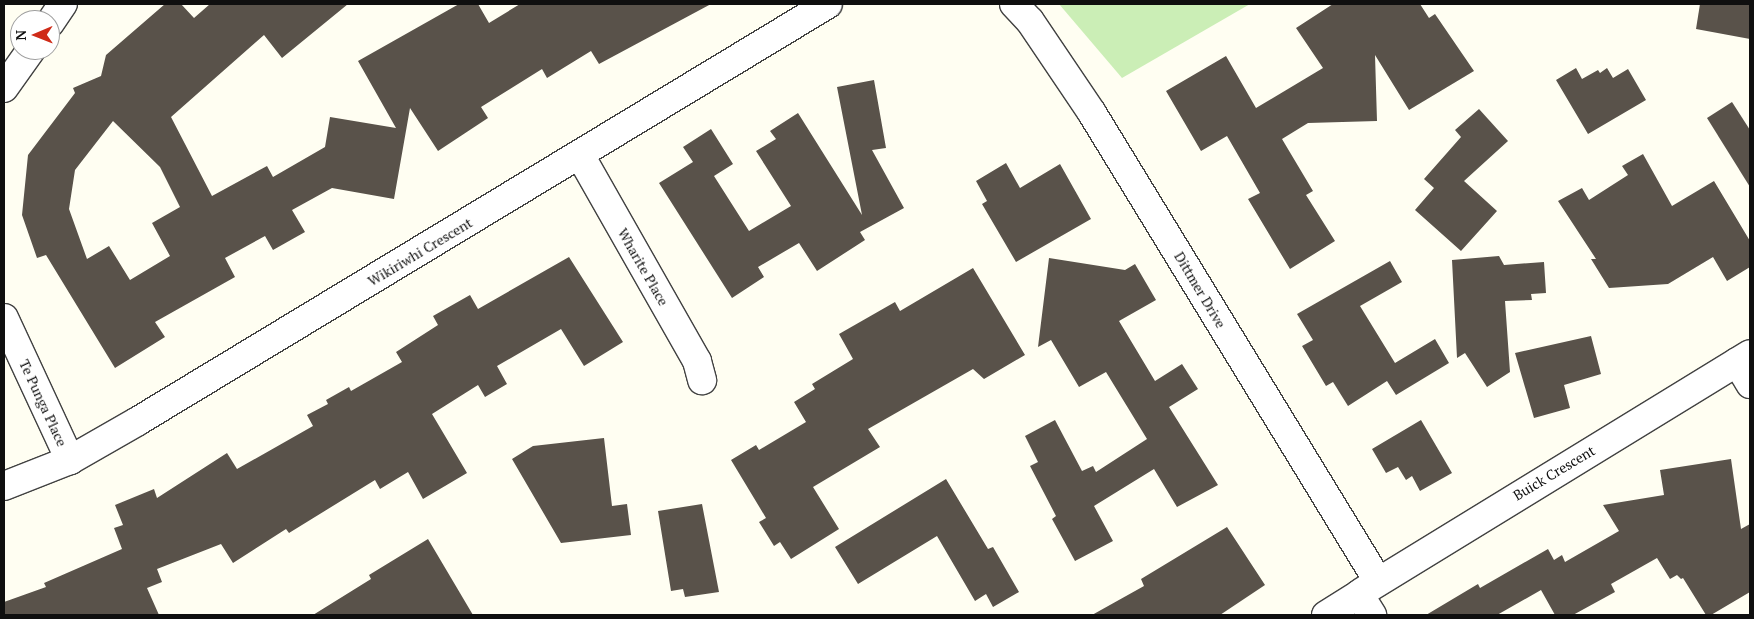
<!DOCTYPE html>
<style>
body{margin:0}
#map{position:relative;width:1754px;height:619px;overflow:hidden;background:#fffef2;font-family:"PT Serif",serif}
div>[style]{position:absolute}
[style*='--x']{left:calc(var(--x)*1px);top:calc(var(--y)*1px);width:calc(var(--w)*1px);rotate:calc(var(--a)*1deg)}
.green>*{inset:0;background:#cbeeb6}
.building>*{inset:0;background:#59524a}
.roads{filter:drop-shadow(1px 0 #424242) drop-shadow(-1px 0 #424242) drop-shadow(0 1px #424242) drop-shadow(0 -1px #424242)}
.minor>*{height:28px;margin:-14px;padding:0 14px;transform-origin:14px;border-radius:14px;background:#fff}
.tertiary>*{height:28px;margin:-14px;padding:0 14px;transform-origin:14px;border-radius:14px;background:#fff}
span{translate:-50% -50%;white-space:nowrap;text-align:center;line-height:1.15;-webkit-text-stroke:5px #fff;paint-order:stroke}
.street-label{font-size:14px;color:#0f0f0f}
.frame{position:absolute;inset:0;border:5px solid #0f0f0f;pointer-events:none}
.north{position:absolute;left:10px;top:10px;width:50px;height:50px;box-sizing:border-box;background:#fff;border:1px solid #9f9f9f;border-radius:50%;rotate:269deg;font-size:14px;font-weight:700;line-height:20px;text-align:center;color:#0f0f0f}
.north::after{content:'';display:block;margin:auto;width:18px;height:22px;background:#cf2b18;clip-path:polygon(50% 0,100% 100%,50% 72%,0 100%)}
</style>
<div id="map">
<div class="green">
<div style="clip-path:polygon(1059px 4px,1250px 4px,1122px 78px)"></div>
</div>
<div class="building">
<div style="clip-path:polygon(evenodd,165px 4px,181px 4px,194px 18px,210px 4px,348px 4px,282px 58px,264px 35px,171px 117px,212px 196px,267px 166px,273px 177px,325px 147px,330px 117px,396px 128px,358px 61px,459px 4px,478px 4px,489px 23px,520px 4px,711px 4px,599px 64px,591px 51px,547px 78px,542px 69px,481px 107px,488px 118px,438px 151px,410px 108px,394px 199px,332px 188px,292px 210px,305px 232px,273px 250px,265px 236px,225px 258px,235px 277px,155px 322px,165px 337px,115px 368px,46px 255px,37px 258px,22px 215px,28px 155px,75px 93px,73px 88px,101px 76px,106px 55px,165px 4px,113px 121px,160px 167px,180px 207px,152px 223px,170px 256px,130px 280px,109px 246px,87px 259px,69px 209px,75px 170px,113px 121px)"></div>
<div style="clip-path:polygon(1333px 4px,1420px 4px,1429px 18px,1435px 14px,1474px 71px,1409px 110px,1375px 55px,1377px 121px,1308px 123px,1282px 139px,1313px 191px,1306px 195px,1335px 241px,1290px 269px,1248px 199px,1260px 193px,1227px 136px,1201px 151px,1166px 91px,1226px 56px,1256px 108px,1323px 68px,1296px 28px)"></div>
<div style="clip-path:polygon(1700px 4px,1750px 4px,1750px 39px,1696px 29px)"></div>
<div style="clip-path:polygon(1576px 68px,1582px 79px,1598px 70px,1600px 73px,1607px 68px,1613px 78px,1628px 69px,1646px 100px,1588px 134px,1556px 80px)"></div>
<div style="clip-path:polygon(874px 80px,886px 148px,872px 150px,904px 208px,860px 232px,865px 240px,817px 271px,799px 243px,758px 267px,764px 277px,732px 298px,659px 183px,693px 162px,683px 147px,711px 129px,733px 164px,714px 176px,749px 231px,791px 206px,756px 151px,776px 139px,770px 131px,798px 113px,862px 215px,837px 87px)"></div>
<div style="clip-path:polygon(1732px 102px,1750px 130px,1750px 187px,1707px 118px)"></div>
<div style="clip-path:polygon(1479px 109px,1508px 141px,1464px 181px,1497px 211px,1461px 251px,1415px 210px,1434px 188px,1424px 179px,1461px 137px,1455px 130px)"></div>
<div style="clip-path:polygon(1643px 154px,1672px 206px,1714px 181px,1750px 241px,1750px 267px,1727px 281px,1713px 257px,1668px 284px,1609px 288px,1591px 259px,1596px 259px,1558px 201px,1582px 188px,1589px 200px,1628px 175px,1622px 166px)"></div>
<div style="clip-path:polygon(1006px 163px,1020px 188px,1060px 164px,1091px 219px,1016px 262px,982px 204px,987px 201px,976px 181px)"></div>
<div style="clip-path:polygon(1499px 256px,1504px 265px,1544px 262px,1546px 293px,1531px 294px,1532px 300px,1505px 301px,1510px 372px,1487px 387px,1465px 353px,1457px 358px,1452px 260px)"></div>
<div style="clip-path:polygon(569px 257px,623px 342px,584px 366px,561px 329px,497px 366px,507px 384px,485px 397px,478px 385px,432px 414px,467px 473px,423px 499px,408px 472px,380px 489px,375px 480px,289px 533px,286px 529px,233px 563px,221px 544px,157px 569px,162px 582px,147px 588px,159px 615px,4px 615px,4px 602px,46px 587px,44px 583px,122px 549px,114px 528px,123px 525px,115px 505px,154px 489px,157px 498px,227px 453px,237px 469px,313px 426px,307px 415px,328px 404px,326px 400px,349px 387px,351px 391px,402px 362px,396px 352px,438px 325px,433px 316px,470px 295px,478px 309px)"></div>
<div style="clip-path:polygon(1049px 258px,1125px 270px,1135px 264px,1156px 300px,1119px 321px,1155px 381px,1182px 364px,1198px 389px,1169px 407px,1218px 485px,1177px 507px,1154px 469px,1094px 506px,1113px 541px,1075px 561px,1052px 519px,1056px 516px,1030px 466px,1038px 462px,1025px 436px,1055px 420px,1082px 471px,1093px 466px,1096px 472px,1147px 439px,1106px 372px,1079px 387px,1051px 340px,1038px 347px)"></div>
<div style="clip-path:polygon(1390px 261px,1402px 282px,1360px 306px,1395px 363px,1435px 339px,1449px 363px,1396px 395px,1387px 381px,1348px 406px,1333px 382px,1326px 386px,1302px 346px,1313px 340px,1297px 314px)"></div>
<div style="clip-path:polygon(973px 268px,1025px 355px,984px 379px,973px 369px,868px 429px,880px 447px,813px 487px,839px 529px,791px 559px,780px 542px,774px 546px,759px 522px,766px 518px,731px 460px,756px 445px,759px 450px,806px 422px,794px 402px,815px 389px,812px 384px,853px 359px,839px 334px,895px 302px,900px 311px)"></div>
<div style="clip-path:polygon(1591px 336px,1601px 374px,1564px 385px,1570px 408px,1534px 418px,1515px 353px)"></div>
<div style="clip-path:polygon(1421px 420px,1452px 473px,1420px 491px,1412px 476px,1406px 480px,1398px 467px,1386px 473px,1372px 449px)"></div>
<div style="clip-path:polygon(604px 438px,612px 506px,627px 504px,631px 535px,561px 543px,512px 459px,533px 446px)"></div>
<div style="clip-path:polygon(1731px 459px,1741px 529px,1750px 524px,1750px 592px,1711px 615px,1706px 615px,1683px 578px,1681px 579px,1677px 575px,1670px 579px,1657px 558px,1611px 584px,1615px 592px,1573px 615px,1555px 615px,1541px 590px,1497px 615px,1426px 615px,1478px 584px,1480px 588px,1548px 549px,1554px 560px,1562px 555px,1565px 562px,1619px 531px,1603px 505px,1664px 495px,1660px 470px)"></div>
<div style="clip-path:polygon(946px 479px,988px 549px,993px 547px,1019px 592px,993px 607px,986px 594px,975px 601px,937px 536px,858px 584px,835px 547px)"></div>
<div style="clip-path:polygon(702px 504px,719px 592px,685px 597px,683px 589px,671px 591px,658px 511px)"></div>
<div style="clip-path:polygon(1227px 527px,1265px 585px,1220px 615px,1092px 615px,1144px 586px,1141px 579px)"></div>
<div style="clip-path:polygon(428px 539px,473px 615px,313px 615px,371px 579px,369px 575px)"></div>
</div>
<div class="roads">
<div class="minor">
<div style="--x:1014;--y:4;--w:23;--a:47"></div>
<div style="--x:1030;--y:21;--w:111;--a:56"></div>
<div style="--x:1092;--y:113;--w:548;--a:58.57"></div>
<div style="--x:50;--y:23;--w:23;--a:-56"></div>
<div style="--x:4;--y:88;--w:47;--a:-54.6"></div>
<div style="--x:580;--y:155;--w:237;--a:60.4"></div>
<div style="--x:697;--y:361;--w:20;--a:75"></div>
<div style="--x:4;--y:318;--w:157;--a:65.1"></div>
<div style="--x:1737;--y:362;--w:26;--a:59"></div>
<div style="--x:4;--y:486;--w:71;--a:-21.5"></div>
<div style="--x:70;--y:460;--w:78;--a:-29.8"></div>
<div style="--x:138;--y:421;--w:806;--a:-31.15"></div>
<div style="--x:1362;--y:592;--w:455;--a:-31.5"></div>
</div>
<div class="tertiary">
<div style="--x:1326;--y:615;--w:39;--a:-32"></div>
<div style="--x:1359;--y:594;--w:25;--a:58"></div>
</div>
</div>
<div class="street-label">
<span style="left:420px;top:252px;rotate:-31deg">Wikiriwhi Crescent</span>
<span style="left:643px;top:267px;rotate:60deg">Wharite Place</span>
<span style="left:1200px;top:290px;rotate:59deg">Dittmer Drive</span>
<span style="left:43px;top:403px;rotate:65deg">Te Punga Place</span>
<span style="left:1554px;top:473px;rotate:-31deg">Buick Crescent</span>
</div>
<div class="frame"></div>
<div class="north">N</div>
</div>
